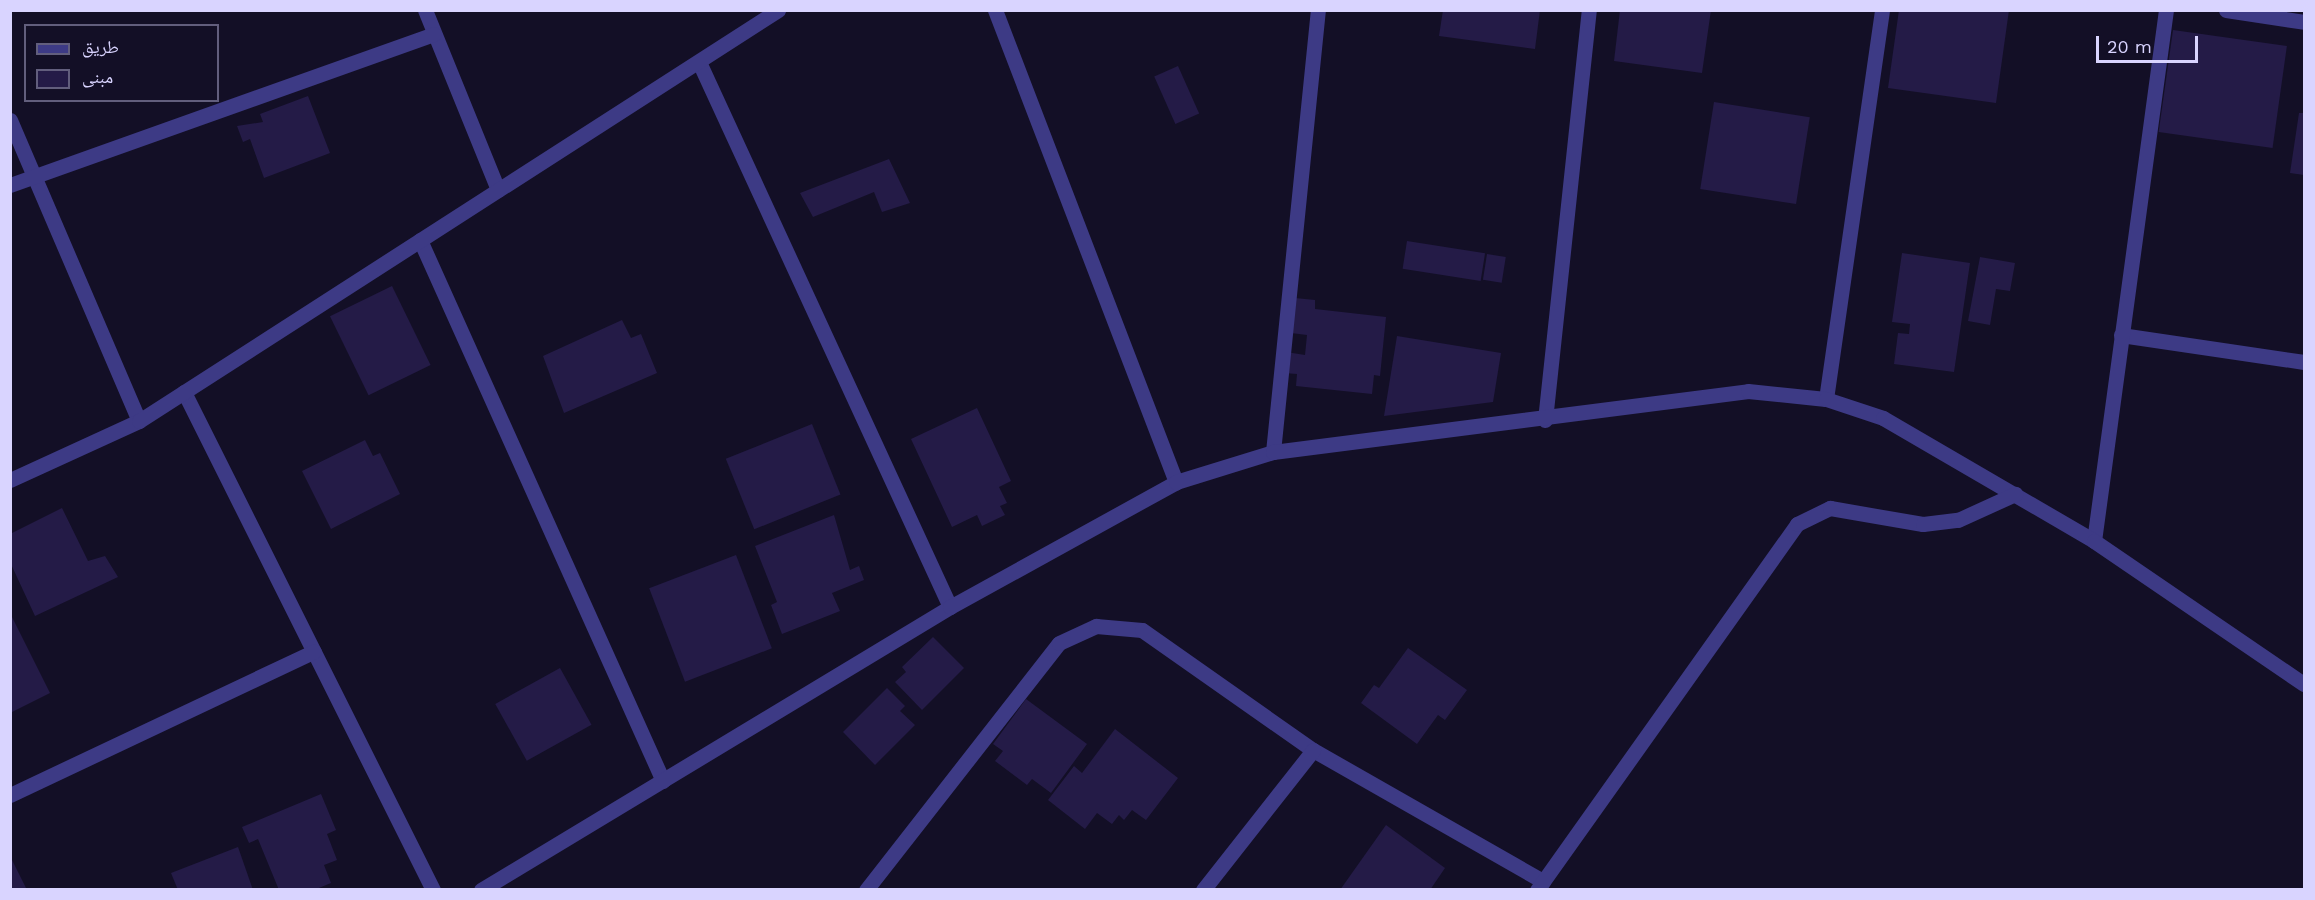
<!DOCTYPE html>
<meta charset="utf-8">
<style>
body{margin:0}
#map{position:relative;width:2315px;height:900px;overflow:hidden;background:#130f26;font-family:"Work Sans","Noto Naskh Arabic",sans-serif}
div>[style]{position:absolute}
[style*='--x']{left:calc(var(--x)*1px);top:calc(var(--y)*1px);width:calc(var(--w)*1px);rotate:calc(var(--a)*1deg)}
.building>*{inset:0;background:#241b47;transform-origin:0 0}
.minor>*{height:15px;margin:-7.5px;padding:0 7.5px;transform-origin:7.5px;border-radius:7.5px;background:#3d3a85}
span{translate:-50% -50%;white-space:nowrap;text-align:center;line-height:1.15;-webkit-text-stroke:4.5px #130f26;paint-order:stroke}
.frame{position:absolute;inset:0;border:12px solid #d9d4ff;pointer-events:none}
.legend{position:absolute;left:24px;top:24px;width:195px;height:78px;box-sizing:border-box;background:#130f26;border:2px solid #625e7d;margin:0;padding:8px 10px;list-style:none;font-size:18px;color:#d9d4ff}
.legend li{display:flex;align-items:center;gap:12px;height:30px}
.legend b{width:30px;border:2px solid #625e7d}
.scale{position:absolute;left:2096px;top:36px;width:102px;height:27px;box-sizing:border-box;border:3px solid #d9d4ff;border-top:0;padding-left:8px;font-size:18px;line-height:21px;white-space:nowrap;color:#d9d4ff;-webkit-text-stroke:4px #130f26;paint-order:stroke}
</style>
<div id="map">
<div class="building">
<div style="clip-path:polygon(1443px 10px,1540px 10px,1535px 49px,1439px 36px)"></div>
<div style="clip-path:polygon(1620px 10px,1711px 10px,1702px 73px,1614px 61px)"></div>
<div style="clip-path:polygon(1899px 10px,2009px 10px,1996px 103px,1888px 88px)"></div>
<div style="left:2173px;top:30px;width:115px;height:103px;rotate:8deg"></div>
<div style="left:1178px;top:66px;width:52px;height:26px;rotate:66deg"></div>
<div style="clip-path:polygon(308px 96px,330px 153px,264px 178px,250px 139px,243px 142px,237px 126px,263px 122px,260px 114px)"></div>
<div style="left:1714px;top:102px;width:97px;height:88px;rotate:9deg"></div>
<div style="clip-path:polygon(2299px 113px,2304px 113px,2304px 175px,2290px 173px)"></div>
<div style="clip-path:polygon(889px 159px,910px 203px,882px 212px,874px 192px,813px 217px,800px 193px)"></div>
<div style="left:1407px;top:241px;width:79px;height:28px;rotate:9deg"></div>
<div style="clip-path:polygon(1902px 253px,1970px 263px,1954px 372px,1894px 364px,1898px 333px,1909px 334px,1910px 324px,1892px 322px)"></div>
<div style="left:1487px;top:254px;width:19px;height:26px;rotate:9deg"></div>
<div style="clip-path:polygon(1980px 257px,2015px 263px,2010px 291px,1996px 289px,1990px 325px,1968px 321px)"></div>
<div style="left:392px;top:286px;width:88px;height:69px;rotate:64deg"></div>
<div style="clip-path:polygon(1295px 298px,1315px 300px,1315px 309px,1386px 317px,1380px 376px,1374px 375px,1372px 394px,1296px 386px,1297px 374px,1284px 373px,1286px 352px,1305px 355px,1307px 335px,1291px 333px)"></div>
<div style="clip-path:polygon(622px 320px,631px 338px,641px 334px,657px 373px,564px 413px,543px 356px)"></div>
<div style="clip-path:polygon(1397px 336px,1501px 353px,1493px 402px,1384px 416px)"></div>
<div style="clip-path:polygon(977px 408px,1011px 481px,999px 487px,1007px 503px,1000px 506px,1005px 515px,982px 526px,977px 515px,952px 527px,911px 439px)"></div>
<div style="left:812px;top:424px;width:76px;height:93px;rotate:68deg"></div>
<div style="clip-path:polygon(365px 440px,373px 456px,380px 453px,400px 494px,331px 529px,302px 471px)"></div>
<div style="clip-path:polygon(62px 508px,88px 561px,105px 556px,118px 577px,35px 616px,10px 562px,10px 534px)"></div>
<div style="clip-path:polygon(834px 515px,850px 570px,859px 566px,864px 580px,832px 593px,840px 611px,782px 634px,771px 605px,777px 602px,755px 546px)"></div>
<div style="left:736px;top:555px;width:100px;height:93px;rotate:69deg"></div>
<div style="clip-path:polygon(10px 613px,50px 693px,10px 713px)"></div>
<div style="clip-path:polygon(933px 637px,964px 668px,922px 710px,895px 682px,906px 672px,902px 667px)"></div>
<div style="clip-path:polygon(1408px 648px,1467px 690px,1445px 720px,1438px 715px,1417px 744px,1361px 703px,1374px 685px,1379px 688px)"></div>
<div style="left:560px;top:668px;width:65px;height:74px;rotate:61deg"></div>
<div style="clip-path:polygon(887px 688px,905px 706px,900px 711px,915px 725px,875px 765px,843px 732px)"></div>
<div style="clip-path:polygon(1026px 699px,1087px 744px,1051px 793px,1032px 779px,1027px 785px,995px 761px,1003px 751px,993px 744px)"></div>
<div style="clip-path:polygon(1115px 729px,1178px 778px,1146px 820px,1132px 810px,1124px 820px,1119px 815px,1112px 824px,1097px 813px,1085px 829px,1048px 800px,1074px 766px,1082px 773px)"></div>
<div style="clip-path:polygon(321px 794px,336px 830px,327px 834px,337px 860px,324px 865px,331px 883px,314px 890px,279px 890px,258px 839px,249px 843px,242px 827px)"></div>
<div style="clip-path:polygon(1386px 825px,1445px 868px,1430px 890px,1340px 890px)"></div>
<div style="clip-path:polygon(238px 847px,253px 890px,178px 890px,171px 873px)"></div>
<div style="clip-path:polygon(10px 856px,27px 890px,10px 890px)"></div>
</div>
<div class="minor">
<div style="--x:425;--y:10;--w:194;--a:67.9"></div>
<div style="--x:995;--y:10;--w:506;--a:69.02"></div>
<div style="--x:2226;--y:10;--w:79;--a:8.7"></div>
<div style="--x:699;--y:62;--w:600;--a:65.27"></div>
<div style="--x:10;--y:120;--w:327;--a:66.8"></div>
<div style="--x:10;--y:185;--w:450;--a:-19.6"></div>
<div style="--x:420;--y:240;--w:593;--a:65.81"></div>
<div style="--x:2121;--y:335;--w:185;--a:8.4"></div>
<div style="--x:184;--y:392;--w:557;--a:63.43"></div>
<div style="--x:1826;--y:399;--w:393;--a:-81.8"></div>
<div style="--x:1545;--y:420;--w:412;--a:-83.9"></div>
<div style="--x:1273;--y:452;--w:444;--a:-84.2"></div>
<div style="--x:10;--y:480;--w:142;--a:-24.6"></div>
<div style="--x:139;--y:421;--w:760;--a:-32.75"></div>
<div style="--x:2094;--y:541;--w:536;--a:-82.28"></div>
<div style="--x:10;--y:795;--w:336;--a:-25.3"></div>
<div style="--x:481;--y:890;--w:548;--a:-31.11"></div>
<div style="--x:950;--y:607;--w:258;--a:-28.9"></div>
<div style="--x:1176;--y:482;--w:102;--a:-17.2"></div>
<div style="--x:1273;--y:452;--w:479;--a:-7.3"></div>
<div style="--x:1748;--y:391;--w:78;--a:5.9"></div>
<div style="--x:1826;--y:399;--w:60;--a:18.4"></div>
<div style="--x:1883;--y:418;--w:244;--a:30.2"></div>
<div style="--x:2094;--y:541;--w:254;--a:34.3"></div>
<div style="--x:866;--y:890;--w:313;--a:-52"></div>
<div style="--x:1059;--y:643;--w:41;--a:-24.7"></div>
<div style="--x:1096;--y:626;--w:46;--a:5"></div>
<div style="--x:1142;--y:630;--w:209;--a:35.1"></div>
<div style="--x:1313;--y:750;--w:265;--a:29.7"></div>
<div style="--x:1203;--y:890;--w:178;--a:-51.8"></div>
<div style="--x:1537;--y:890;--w:449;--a:-54.6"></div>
<div style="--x:1797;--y:524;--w:37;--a:-26"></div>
<div style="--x:1830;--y:508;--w:94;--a:9.8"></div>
<div style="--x:1923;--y:524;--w:35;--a:-7"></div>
<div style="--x:1958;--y:520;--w:63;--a:-24.5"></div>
</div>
<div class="frame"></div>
<ul class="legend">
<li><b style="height:8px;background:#3d3a85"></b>طريق</li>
<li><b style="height:16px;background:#241b47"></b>مبنى</li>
</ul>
<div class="scale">20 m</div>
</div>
